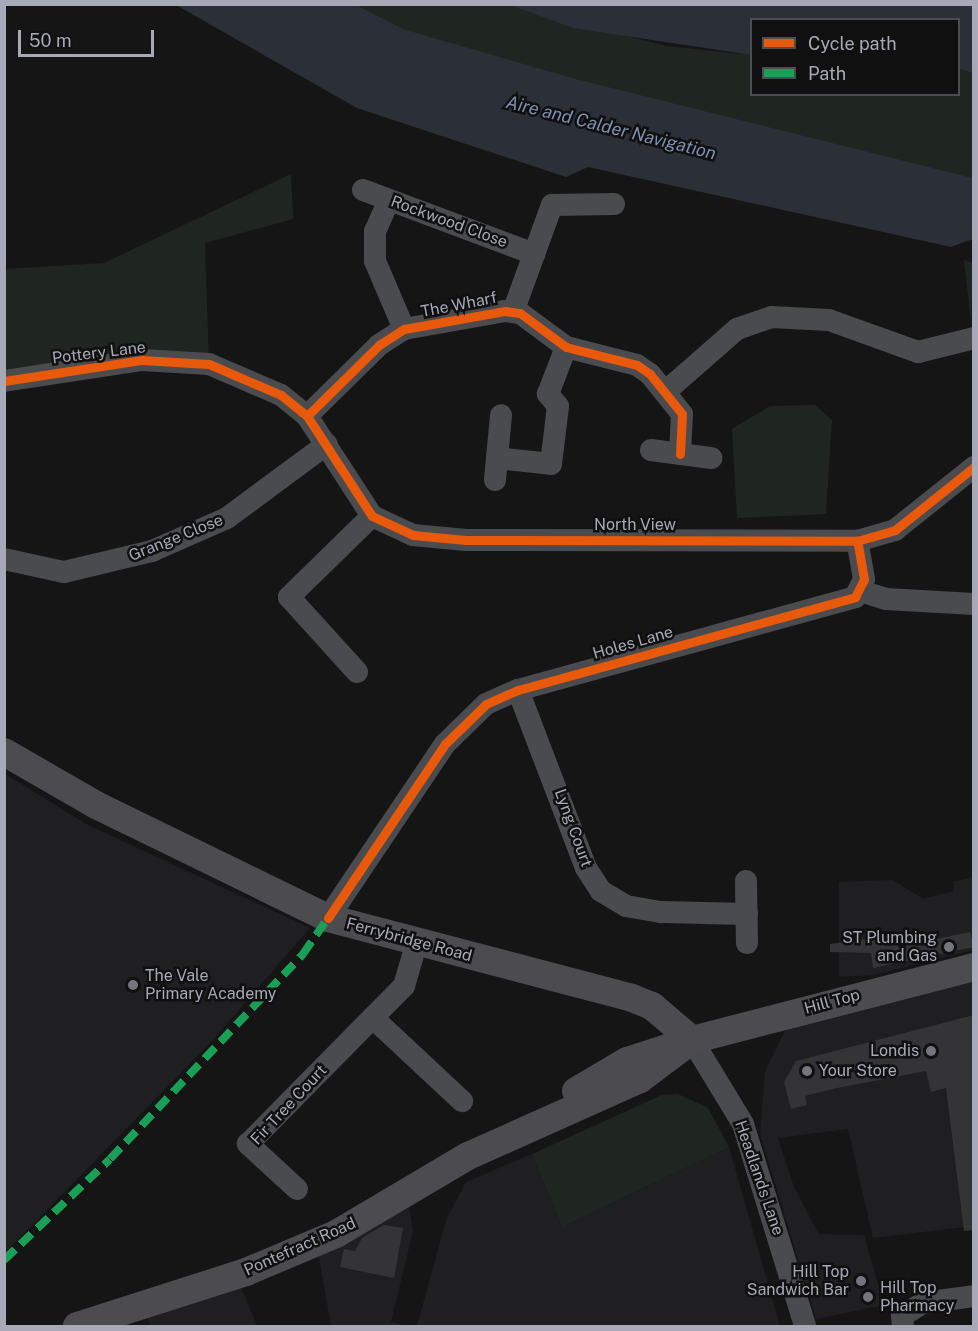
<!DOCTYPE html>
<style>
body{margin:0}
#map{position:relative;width:978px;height:1331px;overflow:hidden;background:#151516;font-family:"Public Sans",sans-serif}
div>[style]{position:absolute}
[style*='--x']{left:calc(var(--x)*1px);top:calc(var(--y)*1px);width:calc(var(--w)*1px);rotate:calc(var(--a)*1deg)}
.built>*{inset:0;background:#1f1f21}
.green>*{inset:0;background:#1f2621}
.water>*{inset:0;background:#2b3038}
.building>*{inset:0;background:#343436}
.minor>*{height:22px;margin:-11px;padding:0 11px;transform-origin:11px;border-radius:11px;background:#4a4b4e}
.major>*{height:28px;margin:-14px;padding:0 14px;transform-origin:14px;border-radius:14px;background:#4c4c50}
.quiet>*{height:8px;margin-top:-4px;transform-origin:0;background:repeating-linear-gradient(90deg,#1a9f57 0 15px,transparent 0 23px)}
.cycleway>*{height:9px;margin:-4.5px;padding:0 4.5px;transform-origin:4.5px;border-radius:4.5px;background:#e8590c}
.dots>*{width:16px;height:16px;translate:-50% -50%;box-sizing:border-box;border:3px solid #101011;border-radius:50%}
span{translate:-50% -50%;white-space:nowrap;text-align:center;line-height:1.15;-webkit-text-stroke:5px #101011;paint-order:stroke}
.street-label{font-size:16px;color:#a7a9b6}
.poi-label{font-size:16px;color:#a7a9b6}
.right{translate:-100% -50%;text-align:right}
.left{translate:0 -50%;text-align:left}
.water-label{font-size:18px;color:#7f90b0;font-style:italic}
.frame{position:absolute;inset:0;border:6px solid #a7a9b6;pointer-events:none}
.legend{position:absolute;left:750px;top:18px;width:210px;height:78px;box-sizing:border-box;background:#101011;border:2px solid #4c4d53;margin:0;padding:8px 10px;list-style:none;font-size:18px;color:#a7a9b6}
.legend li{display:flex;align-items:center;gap:12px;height:30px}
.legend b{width:30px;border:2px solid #4c4d53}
.scale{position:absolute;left:18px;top:30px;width:136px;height:27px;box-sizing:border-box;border:3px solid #a7a9b6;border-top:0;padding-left:8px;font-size:18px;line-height:21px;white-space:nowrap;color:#a7a9b6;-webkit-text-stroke:4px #101011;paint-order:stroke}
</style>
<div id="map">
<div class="built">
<div style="clip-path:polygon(5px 774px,86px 824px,310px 928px,211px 1042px,5px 1253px)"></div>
<div style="clip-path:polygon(973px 877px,973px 950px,874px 975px,839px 977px,839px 882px,893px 880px,923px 899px,954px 891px,953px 882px)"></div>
<div style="clip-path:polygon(973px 982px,973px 1226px,873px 1238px,848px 1129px,778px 1138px,794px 1187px,819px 1234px,864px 1235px,884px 1305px,816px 1319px,760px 1134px,765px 1071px,786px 1029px)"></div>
<div style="clip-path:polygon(729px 1147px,780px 1326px,417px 1326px,446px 1220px,466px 1182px,532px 1154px,562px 1227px)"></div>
<div style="clip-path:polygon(409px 1203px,413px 1231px,391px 1322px,406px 1326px,331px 1326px,318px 1252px)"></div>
<div style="clip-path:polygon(240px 1284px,257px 1326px,151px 1326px,146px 1316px)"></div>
</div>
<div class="green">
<div style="clip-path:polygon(349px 5px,511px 5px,666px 46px,751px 55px,752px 94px,958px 94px,959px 69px,973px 73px,973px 178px,579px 81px,403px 29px)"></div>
<div style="clip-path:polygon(291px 174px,293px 219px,205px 243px,209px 364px,5px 381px,5px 269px,104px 263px)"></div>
<div style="clip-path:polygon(964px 260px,973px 263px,971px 321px)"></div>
<div style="clip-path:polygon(815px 405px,832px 420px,826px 514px,737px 518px,732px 429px,770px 406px)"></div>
<div style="clip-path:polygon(678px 1094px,708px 1108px,729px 1147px,562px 1227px,532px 1154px,662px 1095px)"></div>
</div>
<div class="water">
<div style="clip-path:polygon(176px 5px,356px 5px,403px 29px,579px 80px,973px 178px,973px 239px,951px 247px,588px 167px,566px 177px,357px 108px)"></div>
<div style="clip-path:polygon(511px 5px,973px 5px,973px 73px,959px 69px,958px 20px,752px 20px,751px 55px,573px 28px)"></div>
</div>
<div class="building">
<div style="clip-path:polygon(970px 932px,974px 947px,873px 968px,871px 953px,830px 952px,830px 944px,895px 935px,898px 947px)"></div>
<div style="clip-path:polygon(974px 1015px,974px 1230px,964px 1231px,946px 1088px,931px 1092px,926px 1071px,837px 1088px,805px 1096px,807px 1105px,791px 1109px,784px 1082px,796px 1061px)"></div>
<div style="clip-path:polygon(384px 1225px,403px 1228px,394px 1278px,340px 1267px,344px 1249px,355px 1251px,362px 1238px)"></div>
</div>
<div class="minor">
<div style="--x:363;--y:190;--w:183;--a:20.5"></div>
<div style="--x:389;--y:200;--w:34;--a:114"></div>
<div style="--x:375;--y:231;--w:30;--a:90"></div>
<div style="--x:375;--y:261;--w:74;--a:66.9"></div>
<div style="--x:513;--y:312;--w:114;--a:-70"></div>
<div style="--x:552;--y:205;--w:62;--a:-0.9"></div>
<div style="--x:4;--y:381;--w:140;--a:-8.7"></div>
<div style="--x:142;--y:360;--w:67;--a:3.4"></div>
<div style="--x:209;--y:364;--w:78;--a:23.3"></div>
<div style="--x:281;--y:395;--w:33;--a:39"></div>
<div style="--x:307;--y:416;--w:119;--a:57"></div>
<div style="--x:372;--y:516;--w:45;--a:24.9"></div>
<div style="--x:413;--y:535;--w:53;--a:5.4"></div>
<div style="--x:466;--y:540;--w:391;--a:0.1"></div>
<div style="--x:857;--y:541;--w:40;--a:-16"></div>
<div style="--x:895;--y:530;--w:101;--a:-38.6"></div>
<div style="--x:665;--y:392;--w:96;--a:-41.2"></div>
<div style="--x:737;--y:329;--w:36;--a:-19"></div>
<div style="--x:771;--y:317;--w:58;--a:3"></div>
<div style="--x:829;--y:320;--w:95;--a:19.8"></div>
<div style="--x:918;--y:352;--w:58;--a:-14"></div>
<div style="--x:307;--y:416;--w:101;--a:-44.6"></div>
<div style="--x:379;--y:345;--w:30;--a:-33"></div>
<div style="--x:404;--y:329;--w:103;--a:-10.1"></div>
<div style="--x:505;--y:311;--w:15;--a:8"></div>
<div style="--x:520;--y:313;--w:57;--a:36.5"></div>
<div style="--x:566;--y:347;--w:73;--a:14.2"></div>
<div style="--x:637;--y:365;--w:16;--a:35"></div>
<div style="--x:650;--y:374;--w:51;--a:51.3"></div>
<div style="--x:682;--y:414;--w:40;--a:92.9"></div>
<div style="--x:651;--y:450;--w:61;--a:7.6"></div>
<div style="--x:497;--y:458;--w:54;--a:6.3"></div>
<div style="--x:551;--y:464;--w:58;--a:-83.1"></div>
<div style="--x:558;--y:406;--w:16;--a:-130"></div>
<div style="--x:548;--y:394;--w:50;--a:-69"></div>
<div style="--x:495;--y:480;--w:65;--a:-84.7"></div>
<div style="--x:4;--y:559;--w:61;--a:12.2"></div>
<div style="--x:64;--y:572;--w:90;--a:-13.4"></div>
<div style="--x:152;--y:551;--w:82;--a:-23.7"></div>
<div style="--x:227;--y:518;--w:124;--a:-36.5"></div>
<div style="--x:860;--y:591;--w:27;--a:17"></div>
<div style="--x:886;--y:599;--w:88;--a:3.3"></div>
<div style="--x:357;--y:672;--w:101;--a:-132.2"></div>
<div style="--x:289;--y:597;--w:116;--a:-44.3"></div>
<div style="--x:518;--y:690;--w:191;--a:69.1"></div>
<div style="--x:586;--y:868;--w:27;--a:57"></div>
<div style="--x:601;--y:891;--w:29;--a:31"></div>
<div style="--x:626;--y:906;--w:36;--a:10"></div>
<div style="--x:661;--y:912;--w:86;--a:1.3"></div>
<div style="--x:746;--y:881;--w:62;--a:89.1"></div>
<div style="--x:328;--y:918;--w:210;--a:-56.1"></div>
<div style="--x:445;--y:744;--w:57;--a:-44.3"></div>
<div style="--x:486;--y:704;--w:35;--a:-24"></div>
<div style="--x:518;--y:690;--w:350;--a:-15.4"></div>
<div style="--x:855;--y:597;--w:20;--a:-63"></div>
<div style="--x:864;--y:579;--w:39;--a:-100"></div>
<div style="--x:373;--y:1018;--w:122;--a:43"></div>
<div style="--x:692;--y:1040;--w:98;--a:58.7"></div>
<div style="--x:743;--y:1124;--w:211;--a:72.9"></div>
<div style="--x:297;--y:1189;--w:67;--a:-137.4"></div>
<div style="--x:248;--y:1144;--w:222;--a:-45.4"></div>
<div style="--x:404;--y:986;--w:43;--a:-73.7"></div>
<div style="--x:903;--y:1326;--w:10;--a:-96"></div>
<div style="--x:902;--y:1316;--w:25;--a:-32"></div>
<div style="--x:923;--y:1303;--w:51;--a:-7.8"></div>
</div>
<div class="major">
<div style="--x:4;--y:752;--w:106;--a:29.9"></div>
<div style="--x:96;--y:805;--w:258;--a:26"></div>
<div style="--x:328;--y:918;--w:314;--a:14.7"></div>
<div style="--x:632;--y:998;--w:22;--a:22"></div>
<div style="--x:652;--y:1006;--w:52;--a:40.4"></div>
<div style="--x:576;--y:1091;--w:59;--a:-30.5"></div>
<div style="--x:627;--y:1061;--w:68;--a:-17.9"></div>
<div style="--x:692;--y:1040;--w:291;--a:-14.5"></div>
<div style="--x:77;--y:1326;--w:177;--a:-17.7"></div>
<div style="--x:246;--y:1272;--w:98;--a:-22.9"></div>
<div style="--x:336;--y:1234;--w:153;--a:-30.6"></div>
<div style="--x:468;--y:1156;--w:188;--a:-24.1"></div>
<div style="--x:640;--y:1079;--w:65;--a:-36.9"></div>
</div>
<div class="quiet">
<div style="--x:4;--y:1260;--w:146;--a:-43.6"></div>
<div style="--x:110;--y:1159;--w:282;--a:-46.7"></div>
<div style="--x:303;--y:954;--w:44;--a:-55.2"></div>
</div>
<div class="cycleway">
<div style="--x:4;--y:381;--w:140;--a:-8.7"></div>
<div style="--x:142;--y:360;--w:67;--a:3.4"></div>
<div style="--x:209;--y:364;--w:78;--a:23.3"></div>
<div style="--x:281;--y:395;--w:33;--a:39"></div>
<div style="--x:307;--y:416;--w:119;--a:57"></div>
<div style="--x:372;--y:516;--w:45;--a:24.9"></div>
<div style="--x:413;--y:535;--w:53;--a:5.4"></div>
<div style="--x:466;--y:540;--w:391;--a:0.1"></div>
<div style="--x:857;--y:541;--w:40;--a:-16"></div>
<div style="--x:895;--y:530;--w:101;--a:-38.6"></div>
<div style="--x:307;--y:416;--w:101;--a:-44.6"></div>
<div style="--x:379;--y:345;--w:30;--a:-33"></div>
<div style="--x:404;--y:329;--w:103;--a:-10.1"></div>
<div style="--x:505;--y:311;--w:15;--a:8"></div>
<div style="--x:520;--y:313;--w:57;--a:36.5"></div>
<div style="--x:566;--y:347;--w:73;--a:14.2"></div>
<div style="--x:637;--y:365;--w:16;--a:35"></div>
<div style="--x:650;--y:374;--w:51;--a:51.3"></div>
<div style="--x:682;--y:414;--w:40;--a:92.9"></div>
<div style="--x:328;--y:918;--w:210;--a:-56.1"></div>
<div style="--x:445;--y:744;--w:57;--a:-44.3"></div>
<div style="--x:486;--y:704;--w:35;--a:-24"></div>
<div style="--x:518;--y:690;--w:350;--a:-15.4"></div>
<div style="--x:855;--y:597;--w:20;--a:-63"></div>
<div style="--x:864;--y:579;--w:39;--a:-100"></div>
</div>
<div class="dots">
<div style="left:949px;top:947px;background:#74757e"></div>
<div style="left:133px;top:985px;background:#74757e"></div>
<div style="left:931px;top:1051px;background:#74757e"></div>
<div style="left:807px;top:1071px;background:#74757e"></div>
<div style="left:861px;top:1281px;background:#74757e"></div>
<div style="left:868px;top:1297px;background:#74757e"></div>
</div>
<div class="street-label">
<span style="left:449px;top:222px;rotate:20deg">Rockwood Close</span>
<span style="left:459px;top:305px;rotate:-11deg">The Wharf</span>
<span style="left:99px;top:353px;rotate:-7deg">Pottery Lane</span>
<span style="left:635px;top:525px">North View</span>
<span style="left:176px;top:538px;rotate:-22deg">Grange Close</span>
<span style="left:633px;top:643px;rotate:-16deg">Holes Lane</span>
<span style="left:573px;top:828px;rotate:70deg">Lyng Court</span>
<span style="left:409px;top:940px;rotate:15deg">Ferrybridge Road</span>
<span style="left:832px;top:1002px;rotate:-15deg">Hill Top</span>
<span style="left:289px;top:1105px;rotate:-47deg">Fir Tree Court</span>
<span style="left:759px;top:1178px;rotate:71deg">Headlands Lane</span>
<span style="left:300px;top:1247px;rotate:-24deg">Pontefract Road</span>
</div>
<div class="poi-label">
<span class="right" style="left:937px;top:947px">ST Plumbing<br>and Gas</span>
<span class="left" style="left:145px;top:985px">The Vale<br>Primary Academy</span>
<span class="right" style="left:919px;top:1051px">Londis</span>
<span class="left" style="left:819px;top:1071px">Your Store</span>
<span class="right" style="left:849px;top:1281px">Hill Top<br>Sandwich Bar</span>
<span class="left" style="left:880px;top:1297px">Hill Top<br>Pharmacy</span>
</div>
<div class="water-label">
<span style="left:611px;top:128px;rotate:14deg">Aire and Calder Navigation</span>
</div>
<div class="frame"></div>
<ul class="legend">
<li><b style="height:8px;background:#e8590c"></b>Cycle path</li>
<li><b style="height:8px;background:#1a9f57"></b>Path</li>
</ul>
<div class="scale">50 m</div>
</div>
